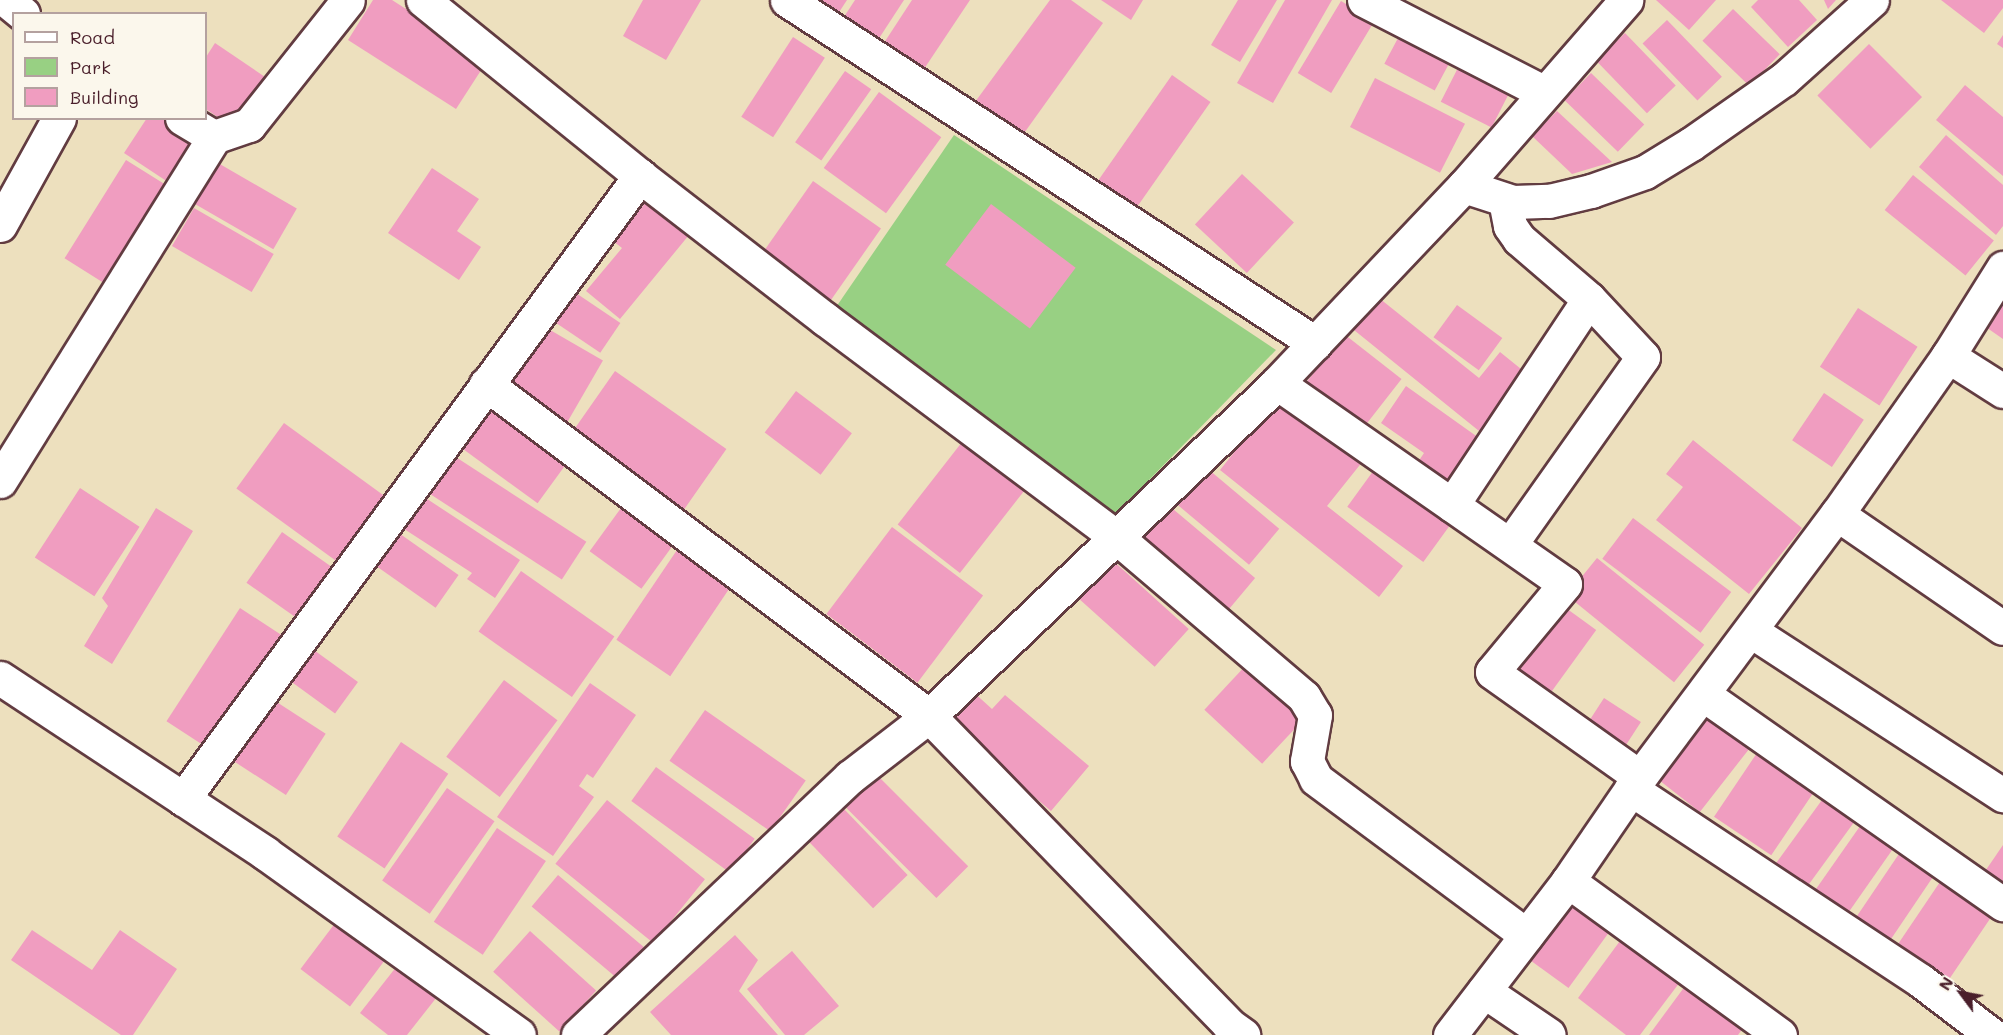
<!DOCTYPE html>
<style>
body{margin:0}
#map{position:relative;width:2003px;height:1035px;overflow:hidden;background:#ede0be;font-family:Mali,sans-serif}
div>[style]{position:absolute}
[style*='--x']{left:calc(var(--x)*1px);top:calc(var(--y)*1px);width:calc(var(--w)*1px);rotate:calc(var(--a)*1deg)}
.green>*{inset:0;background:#98d083}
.building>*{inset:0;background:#f09dc0;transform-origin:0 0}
.roads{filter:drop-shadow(2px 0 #623c41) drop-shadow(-2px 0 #623c41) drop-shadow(0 2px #623c41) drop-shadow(0 -2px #623c41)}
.minor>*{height:33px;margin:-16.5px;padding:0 16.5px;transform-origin:16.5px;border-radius:16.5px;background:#fff}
span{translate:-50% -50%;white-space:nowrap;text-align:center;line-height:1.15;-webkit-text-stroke:4.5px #fbf7ec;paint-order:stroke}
.legend{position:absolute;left:12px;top:12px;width:195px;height:108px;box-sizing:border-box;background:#fbf7ec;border:2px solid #b4a19f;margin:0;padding:8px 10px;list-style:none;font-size:18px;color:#4a1f2b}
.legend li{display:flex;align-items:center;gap:12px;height:30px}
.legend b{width:30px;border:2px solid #b4a19f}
.north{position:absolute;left:1931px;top:963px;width:60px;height:60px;-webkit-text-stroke:4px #fbf7ec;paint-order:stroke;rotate:302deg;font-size:16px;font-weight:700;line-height:24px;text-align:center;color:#4a1f2b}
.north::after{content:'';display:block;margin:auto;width:21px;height:27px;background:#4a1f2b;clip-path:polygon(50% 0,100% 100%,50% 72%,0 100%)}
</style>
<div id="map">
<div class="green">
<div style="clip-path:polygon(954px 135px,1276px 350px,1114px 516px,832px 313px)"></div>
</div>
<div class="building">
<div style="clip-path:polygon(373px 0,392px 0,487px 61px,456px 109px,348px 40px)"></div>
<div style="clip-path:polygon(643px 0,701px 0,666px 60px,623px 36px)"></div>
<div style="clip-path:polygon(797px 0,847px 0,832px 23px)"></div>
<div style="clip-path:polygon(855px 0,904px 0,874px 46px,840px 23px)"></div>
<div style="clip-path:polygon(912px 0,970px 0,920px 75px,880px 49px)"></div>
<div style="clip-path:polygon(1050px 0,1071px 0,1103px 23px,1022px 136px,975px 102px)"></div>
<div style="clip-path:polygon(1101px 0,1143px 0,1131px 20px)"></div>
<div style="clip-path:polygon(1238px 0,1277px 0,1240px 62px,1211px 45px)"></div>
<div style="clip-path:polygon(1285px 0,1332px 0,1273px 103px,1237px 83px)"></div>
<div style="clip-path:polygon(1656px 0,1716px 0,1689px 30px)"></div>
<div style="clip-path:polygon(1758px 0,1799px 0,1817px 20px,1788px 47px,1751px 7px)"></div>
<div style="clip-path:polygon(1824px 0,1836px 0,1828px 9px)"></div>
<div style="clip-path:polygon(1941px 0,2003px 0,2003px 8px,1984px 33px)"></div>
<div style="left:1341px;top:1px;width:39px;height:84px;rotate:31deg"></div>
<div style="left:1733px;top:9px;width:65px;height:44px;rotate:44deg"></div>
<div style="left:1667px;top:20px;width:79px;height:34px;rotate:46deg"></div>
<div style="left:1405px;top:25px;width:57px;height:44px;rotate:28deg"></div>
<div style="left:1625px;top:33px;width:73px;height:40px;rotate:46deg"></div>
<div style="clip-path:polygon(2003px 35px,2003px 48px,1997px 44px)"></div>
<div style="left:793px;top:37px;width:38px;height:95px;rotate:33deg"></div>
<div style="clip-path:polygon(215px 43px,268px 79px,229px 125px,206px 109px,206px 57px)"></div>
<div style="left:1869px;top:44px;width:75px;height:73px;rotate:45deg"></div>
<div style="left:1463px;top:58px;width:57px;height:49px;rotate:27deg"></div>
<div style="left:845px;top:71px;width:32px;height:87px;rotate:35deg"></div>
<div style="left:1591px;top:73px;width:74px;height:38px;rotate:44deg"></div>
<div style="left:1172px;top:75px;width:47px;height:133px;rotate:35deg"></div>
<div style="left:1375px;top:78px;width:101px;height:55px;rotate:27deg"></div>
<div style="clip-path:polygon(1965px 85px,2003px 117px,2003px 176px,1936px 120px)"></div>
<div style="left:879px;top:92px;width:77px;height:94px;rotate:36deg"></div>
<div style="clip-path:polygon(1557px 111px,1612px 162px,1572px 174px,1532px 136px)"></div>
<div style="clip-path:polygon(147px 118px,169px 118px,207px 143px,177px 188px,124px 153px)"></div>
<div style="clip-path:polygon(1946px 135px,2003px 185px,2003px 226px,1996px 235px,1919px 167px)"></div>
<div style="left:126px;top:160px;width:59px;height:116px;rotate:32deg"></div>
<div style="left:218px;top:163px;width:91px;height:47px;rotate:30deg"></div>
<div style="clip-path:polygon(432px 168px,479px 199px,457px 231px,481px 247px,459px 280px,388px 233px)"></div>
<div style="left:1242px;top:174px;width:71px;height:69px;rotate:43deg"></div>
<div style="left:1913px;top:175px;width:104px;height:45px;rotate:39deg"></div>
<div style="left:813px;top:181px;width:83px;height:97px;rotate:35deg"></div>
<div style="clip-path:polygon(647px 201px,689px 235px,620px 319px,586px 291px,622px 248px,613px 241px)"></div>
<div style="left:991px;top:204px;width:106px;height:76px;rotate:37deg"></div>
<div style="left:194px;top:208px;width:92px;height:44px;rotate:30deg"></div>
<div style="clip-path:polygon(2003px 284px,2003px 339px,1980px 323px)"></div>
<div style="left:564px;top:285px;width:68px;height:36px;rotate:34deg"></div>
<div style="clip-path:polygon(1379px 298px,1479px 378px,1500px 352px,1531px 377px,1484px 435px,1354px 330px)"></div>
<div style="left:1457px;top:305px;width:56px;height:40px;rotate:36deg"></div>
<div style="left:1858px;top:308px;width:71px;height:70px;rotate:33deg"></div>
<div style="left:538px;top:323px;width:75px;height:72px;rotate:30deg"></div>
<div style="left:1344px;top:334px;width:73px;height:65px;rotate:38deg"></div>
<div style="left:615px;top:371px;width:136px;height:75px;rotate:35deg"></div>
<div style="clip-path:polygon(1406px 386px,1486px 443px,1448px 497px,1412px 471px,1424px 453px,1381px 423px)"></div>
<div style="left:796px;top:391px;width:70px;height:52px;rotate:37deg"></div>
<div style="left:1824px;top:393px;width:48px;height:57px;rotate:34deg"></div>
<div style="clip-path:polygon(1280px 395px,1363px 461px,1327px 506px,1403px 566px,1379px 597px,1220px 470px)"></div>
<div style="left:491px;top:399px;width:99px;height:57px;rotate:36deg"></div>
<div style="left:284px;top:423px;width:123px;height:81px;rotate:36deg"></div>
<div style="left:966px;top:437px;width:79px;height:111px;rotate:38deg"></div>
<div style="clip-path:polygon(1693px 440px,1802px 528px,1749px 594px,1656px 520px,1683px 487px,1666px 474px)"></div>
<div style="left:448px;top:452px;width:165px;height:45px;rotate:33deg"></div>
<div style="left:1379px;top:463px;width:94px;height:54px;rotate:36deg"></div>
<div style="left:1208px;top:469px;width:93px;height:47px;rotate:40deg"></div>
<div style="left:80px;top:488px;width:71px;height:83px;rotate:33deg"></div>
<div style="clip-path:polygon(418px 493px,520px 560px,495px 598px,467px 579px,472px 573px,398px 525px)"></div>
<div style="left:629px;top:497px;width:64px;height:67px;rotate:36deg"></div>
<div style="left:1167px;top:504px;width:115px;height:47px;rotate:40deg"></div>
<div style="clip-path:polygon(156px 508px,193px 531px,112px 664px,84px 646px,108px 606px,102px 598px)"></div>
<div style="left:1633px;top:518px;width:123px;height:51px;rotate:37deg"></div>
<div style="left:892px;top:527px;width:114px;height:109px;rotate:37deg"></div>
<div style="left:393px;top:529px;width:80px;height:40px;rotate:35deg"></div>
<div style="left:282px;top:532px;width:60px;height:62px;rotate:35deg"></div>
<div style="left:679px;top:547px;width:65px;height:112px;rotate:34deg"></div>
<div style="left:1110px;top:558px;width:106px;height:51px;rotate:42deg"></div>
<div style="left:1597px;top:558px;width:138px;height:48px;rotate:39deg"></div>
<div style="left:521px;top:571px;width:114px;height:74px;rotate:35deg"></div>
<div style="left:1559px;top:603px;width:46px;height:87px;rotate:36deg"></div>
<div style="left:240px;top:608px;width:49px;height:135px;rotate:33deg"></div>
<div style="left:307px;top:645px;width:63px;height:39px;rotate:36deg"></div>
<div style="left:1248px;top:663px;width:79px;height:64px;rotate:43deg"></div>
<div style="left:504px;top:680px;width:67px;height:96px;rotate:37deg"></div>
<div style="clip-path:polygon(590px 683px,636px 715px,593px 778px,587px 774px,579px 786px,594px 797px,553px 856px,497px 817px)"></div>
<div style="clip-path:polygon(970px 689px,992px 709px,1005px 695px,1089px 766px,1051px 811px,944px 720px)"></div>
<div style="left:1604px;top:698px;width:44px;height:36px;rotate:33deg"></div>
<div style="left:272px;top:699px;width:64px;height:73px;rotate:33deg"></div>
<div style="left:1702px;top:702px;width:66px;height:88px;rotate:38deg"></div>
<div style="left:705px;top:710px;width:123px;height:62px;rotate:35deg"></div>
<div style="left:401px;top:742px;width:57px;height:114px;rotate:34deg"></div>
<div style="left:1761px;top:747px;width:69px;height:84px;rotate:34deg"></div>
<div style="left:656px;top:767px;width:122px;height:42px;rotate:36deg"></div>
<div style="left:877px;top:775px;width:129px;height:45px;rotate:45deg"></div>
<div style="left:447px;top:788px;width:58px;height:113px;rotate:35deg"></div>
<div style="left:1827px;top:793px;width:39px;height:90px;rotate:36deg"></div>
<div style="left:607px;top:800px;width:126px;height:82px;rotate:39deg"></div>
<div style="left:843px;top:808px;width:93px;height:48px;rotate:46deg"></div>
<div style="left:1865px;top:819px;width:40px;height:90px;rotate:35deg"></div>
<div style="left:497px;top:828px;width:59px;height:113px;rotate:34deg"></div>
<div style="left:1907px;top:842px;width:41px;height:99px;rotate:34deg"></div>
<div style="clip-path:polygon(2003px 845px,2003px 900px,1977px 883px)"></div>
<div style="left:558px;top:875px;width:112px;height:41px;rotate:40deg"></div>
<div style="left:1944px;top:876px;width:62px;height:90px;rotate:34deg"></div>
<div style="left:1570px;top:889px;width:57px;height:81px;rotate:36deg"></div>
<div style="left:342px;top:914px;width:62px;height:69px;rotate:37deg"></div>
<div style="clip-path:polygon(32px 930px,92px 970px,120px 930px,177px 969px,133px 1035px,121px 1035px,11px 960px)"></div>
<div style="clip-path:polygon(1628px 930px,1686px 974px,1640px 1035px,1626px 1035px,1578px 998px)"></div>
<div style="left:530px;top:931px;width:89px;height:55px;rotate:42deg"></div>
<div style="clip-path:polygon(735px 935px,758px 960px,739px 991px,778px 1035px,671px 1035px,650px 1012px)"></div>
<div style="clip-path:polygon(792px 951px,839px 1006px,804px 1035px,785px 1035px,747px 989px)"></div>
<div style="clip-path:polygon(404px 957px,444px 988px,407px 1035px,388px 1035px,360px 1013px)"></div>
<div style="clip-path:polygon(1691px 978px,1748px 1021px,1738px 1035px,1649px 1035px)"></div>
</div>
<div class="roads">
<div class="minor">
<div style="--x:6;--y:0;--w:22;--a:39"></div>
<div style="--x:423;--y:0;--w:279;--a:39"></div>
<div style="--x:640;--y:176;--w:234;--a:37.7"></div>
<div style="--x:825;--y:319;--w:362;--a:36.8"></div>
<div style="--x:1115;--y:536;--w:248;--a:40.4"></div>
<div style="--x:1304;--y:697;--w:21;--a:59"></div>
<div style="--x:1315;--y:715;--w:47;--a:99.9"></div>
<div style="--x:1307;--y:761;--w:20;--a:63"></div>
<div style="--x:1316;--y:779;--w:262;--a:36.6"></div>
<div style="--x:787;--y:0;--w:630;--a:33.01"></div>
<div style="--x:1364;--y:0;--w:203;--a:27.2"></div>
<div style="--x:182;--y:118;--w:37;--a:31"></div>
<div style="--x:214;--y:137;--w:37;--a:-19"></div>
<div style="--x:249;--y:125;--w:159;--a:-51.6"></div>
<div style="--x:1464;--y:186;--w:247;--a:-48.9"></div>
<div style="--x:1505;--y:200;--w:26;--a:79"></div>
<div style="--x:1510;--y:226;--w:16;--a:55"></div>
<div style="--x:1519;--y:239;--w:92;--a:40.6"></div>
<div style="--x:1589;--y:299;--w:79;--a:47"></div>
<div style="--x:1643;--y:357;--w:230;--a:125.3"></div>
<div style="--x:0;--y:225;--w:122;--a:-61.1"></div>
<div style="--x:1948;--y:356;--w:65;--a:32.5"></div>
<div style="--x:1277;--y:383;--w:351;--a:34.9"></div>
<div style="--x:1565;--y:584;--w:114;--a:129.7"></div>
<div style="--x:1492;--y:672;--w:181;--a:35.4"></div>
<div style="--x:486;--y:384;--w:554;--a:36.85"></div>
<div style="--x:929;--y:716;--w:429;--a:45.8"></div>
<div style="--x:1228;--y:1024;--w:19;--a:36"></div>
<div style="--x:0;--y:481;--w:405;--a:-58.1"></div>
<div style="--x:1452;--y:505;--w:247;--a:-56.4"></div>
<div style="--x:1837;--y:514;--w:201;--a:34.5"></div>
<div style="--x:1751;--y:631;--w:301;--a:33.1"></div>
<div style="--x:0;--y:678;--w:318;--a:33.4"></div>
<div style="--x:265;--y:853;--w:312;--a:35.6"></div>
<div style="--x:1704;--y:695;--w:365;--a:35"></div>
<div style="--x:1631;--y:789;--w:348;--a:33.5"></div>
<div style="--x:1921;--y:981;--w:89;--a:37.3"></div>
<div style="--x:183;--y:799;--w:773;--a:-53.74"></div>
<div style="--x:1568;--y:881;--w:262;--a:36"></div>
<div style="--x:1484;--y:991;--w:78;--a:34.1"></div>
<div style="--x:578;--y:1035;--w:375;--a:-43.5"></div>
<div style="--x:850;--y:777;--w:100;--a:-37.7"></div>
<div style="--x:929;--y:716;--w:482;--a:-43.7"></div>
<div style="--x:1277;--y:383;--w:272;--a:-46.5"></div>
<div style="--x:1464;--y:186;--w:52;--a:18.1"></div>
<div style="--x:1513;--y:202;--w:36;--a:-2"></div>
<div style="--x:1549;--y:201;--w:43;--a:-13.4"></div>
<div style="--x:1591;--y:191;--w:57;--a:-19.4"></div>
<div style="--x:1645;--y:172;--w:54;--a:-31.3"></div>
<div style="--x:1691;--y:144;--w:113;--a:-35"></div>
<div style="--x:1784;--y:79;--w:118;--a:-41.9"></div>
<div style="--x:1450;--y:1035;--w:194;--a:-52.5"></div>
<div style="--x:1568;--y:881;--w:112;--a:-55.6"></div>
<div style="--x:1631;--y:789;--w:344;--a:-53.2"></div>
<div style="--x:1837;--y:514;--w:193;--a:-54.9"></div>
<div style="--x:1948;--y:356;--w:104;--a:-58"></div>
</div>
</div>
<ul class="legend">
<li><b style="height:8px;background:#fff"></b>Road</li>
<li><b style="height:16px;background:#98d083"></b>Park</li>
<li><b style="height:16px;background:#f09dc0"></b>Building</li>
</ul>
<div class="north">N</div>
</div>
